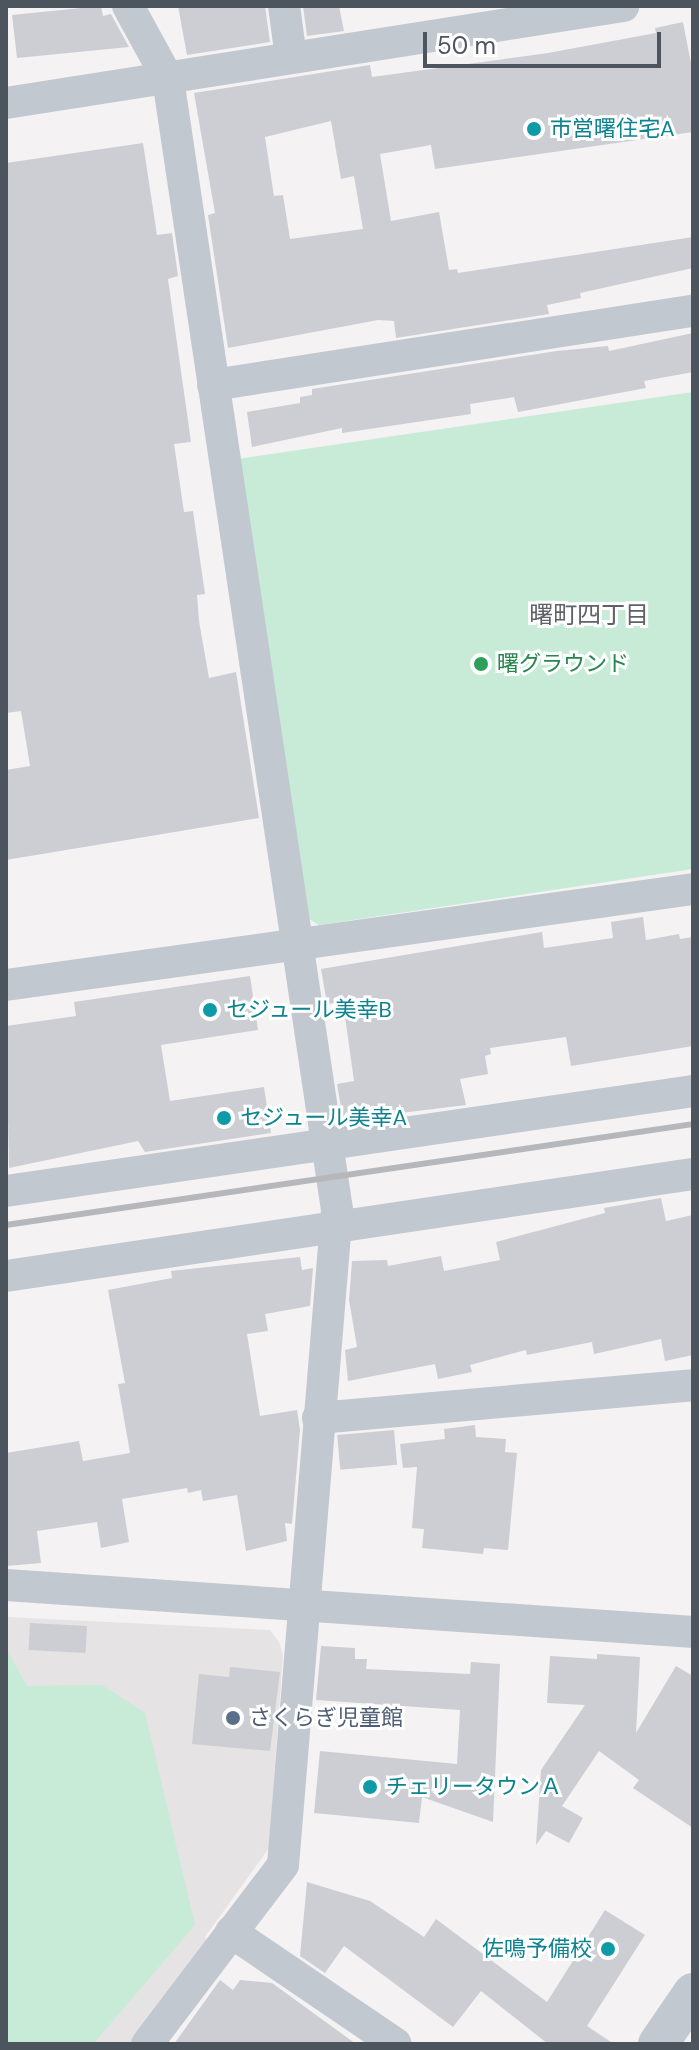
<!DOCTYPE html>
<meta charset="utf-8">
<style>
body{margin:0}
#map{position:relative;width:699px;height:2050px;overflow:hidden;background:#f4f2f2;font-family:"DM Sans","Noto Sans JP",sans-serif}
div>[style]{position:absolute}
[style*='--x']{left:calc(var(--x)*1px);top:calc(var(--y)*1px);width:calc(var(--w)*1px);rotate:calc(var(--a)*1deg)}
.education>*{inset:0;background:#e5e3e3}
.green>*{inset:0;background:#c7ebd7}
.building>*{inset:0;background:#cdced4;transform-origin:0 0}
.minor>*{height:32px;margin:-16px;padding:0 16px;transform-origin:16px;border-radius:16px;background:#c2c8cf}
.tertiary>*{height:40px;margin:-20px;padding:0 20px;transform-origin:20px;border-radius:20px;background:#c2c8cf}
.rail>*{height:6px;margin:-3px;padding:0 3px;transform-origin:3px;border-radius:3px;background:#b5b7bb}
.dots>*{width:22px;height:22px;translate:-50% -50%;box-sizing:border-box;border:4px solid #fff;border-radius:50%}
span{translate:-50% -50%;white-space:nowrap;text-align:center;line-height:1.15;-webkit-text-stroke:6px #fff;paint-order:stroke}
.culture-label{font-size:22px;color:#0d838f}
.left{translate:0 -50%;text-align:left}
.right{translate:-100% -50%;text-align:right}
.leisure-label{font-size:22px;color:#27864d}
.service-label{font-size:22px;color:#4e5e75}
.neighbourhood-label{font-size:24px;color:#5f6266}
.frame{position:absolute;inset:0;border:8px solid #4c545d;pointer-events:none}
.scale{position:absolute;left:423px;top:32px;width:238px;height:36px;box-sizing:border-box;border:4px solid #4c545d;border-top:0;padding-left:10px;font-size:24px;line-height:28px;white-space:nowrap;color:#4c545d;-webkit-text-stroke:6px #fff;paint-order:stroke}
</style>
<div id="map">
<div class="education">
<div style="clip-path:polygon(6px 1617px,270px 1630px,279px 1642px,283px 1655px,269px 1848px,205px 1937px,210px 1942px,132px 2044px,6px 2044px)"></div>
</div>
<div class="green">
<div style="clip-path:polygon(693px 392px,693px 869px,319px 925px,306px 917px,237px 459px)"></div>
<div style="clip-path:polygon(6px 1648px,27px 1686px,102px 1685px,145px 1713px,195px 1925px,93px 2044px,6px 2044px)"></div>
</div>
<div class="building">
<div style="clip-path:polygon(101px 6px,103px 16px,111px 14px,129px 47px,17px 58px,12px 15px)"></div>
<div style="clip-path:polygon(178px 6px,265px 6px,270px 42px,187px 55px)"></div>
<div style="clip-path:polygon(303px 6px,339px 6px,344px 31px,307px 36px)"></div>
<div style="clip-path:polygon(evenodd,683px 22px,693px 74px,693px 132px,435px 169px,431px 145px,380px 154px,391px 221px,439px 212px,449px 270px,457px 269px,458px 273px,693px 237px,693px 268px,580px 293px,581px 298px,547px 305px,549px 314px,396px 338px,394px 321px,378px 320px,228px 348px,208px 215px,215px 213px,194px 93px,370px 65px,372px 77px,548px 53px,656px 33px,655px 28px,683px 22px,331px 121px,341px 179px,354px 176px,363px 229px,290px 239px,283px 195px,274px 196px,265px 137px,331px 121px)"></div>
<div style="clip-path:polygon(143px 143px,157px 235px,172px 233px,178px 276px,168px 279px,191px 442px,174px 444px,184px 512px,193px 511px,205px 594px,197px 595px,199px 621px,209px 678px,236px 672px,259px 818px,6px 860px,6px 770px,30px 766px,21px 711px,6px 713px,6px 163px)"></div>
<div style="clip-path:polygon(693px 333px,693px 372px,644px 381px,646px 388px,518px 412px,514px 397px,470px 404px,471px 414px,342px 433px,342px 428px,252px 447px,247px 412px,300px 403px,300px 397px,312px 395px,312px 389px,557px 351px,608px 346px,609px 351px)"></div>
<div style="clip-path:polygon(643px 917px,646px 940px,679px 934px,680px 939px,693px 937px,693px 1046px,571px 1066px,566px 1037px,490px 1048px,491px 1054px,485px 1056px,488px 1074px,460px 1079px,466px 1105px,343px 1120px,337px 1084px,354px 1081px,343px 1002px,327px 1004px,321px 969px,542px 932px,544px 948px,613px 938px,611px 922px)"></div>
<div style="clip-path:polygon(250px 976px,258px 1030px,161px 1045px,170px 1101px,264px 1087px,271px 1133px,145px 1152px,138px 1141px,9px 1168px,6px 1026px,76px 1016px,74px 1002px)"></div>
<div style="clip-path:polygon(661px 1198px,666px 1221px,693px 1215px,693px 1355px,665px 1361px,661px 1339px,594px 1354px,592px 1342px,527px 1355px,526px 1350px,470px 1365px,472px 1372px,438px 1379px,435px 1364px,348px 1381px,345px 1350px,357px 1347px,349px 1300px,352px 1261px,387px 1260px,388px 1266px,441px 1256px,444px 1271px,500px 1260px,496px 1242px,605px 1213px,604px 1208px)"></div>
<div style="clip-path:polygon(300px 1257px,302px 1270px,313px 1268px,310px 1306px,265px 1314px,268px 1331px,247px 1334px,260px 1416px,297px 1410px,300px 1430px,292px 1524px,285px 1523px,287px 1541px,246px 1551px,237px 1495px,203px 1501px,201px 1490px,188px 1493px,187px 1488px,122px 1499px,129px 1542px,101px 1548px,97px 1522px,37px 1531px,41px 1563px,6px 1566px,6px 1453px,79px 1441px,83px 1461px,130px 1453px,118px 1384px,125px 1383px,108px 1290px,172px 1278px,171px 1271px)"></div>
<div style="clip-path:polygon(475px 1425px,476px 1437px,506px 1439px,505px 1452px,517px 1453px,508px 1550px,484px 1548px,483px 1554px,422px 1548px,424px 1529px,412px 1528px,417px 1467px,403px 1468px,400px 1444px,445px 1439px,444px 1429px)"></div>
<div style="left:394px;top:1430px;width:35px;height:57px;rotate:85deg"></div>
<div style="left:30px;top:1623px;width:57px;height:27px;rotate:3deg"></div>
<div style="clip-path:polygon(321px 1646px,355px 1648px,355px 1659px,367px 1659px,366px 1669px,470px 1674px,471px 1662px,500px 1664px,493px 1822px,422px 1797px,419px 1823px,314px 1813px,320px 1751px,457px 1764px,460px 1710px,316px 1700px)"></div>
<div style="clip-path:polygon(597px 1654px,640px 1657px,636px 1733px,676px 1666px,693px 1676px,693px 1828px,633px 1788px,639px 1780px,599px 1751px,562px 1806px,583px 1818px,569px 1843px,546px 1831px,536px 1845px,541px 1770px,585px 1705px,547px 1703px,550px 1656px,597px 1659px)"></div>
<div style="clip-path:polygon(230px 1667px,280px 1672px,270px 1751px,192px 1744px,199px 1674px,229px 1677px)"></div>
<div style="clip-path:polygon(307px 1882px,370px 1901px,424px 1937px,436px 1919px,547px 2002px,605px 1910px,645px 1935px,587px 2026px,614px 2044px,548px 2044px,481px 1991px,453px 2027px,344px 1946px,325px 1973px,300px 1956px)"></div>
<div style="clip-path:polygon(220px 1980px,233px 1990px,240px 1980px,272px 1983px,356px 2044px,174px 2044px)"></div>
</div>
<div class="minor">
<div style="--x:128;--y:6;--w:83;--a:61.3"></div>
<div style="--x:168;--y:79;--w:1144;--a:81.5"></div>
<div style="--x:337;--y:1210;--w:657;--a:94.71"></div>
<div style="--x:283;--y:1865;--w:225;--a:127.2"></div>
<div style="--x:284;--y:6;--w:52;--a:82.3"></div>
<div style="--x:6;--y:103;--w:625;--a:-8.93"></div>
<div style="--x:213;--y:385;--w:486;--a:-8.8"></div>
<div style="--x:6;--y:985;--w:694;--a:-7.95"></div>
<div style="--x:6;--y:1191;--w:694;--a:-8.28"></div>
<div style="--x:6;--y:1276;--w:695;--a:-8.45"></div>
<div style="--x:318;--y:1418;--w:376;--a:-5"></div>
<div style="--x:6;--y:1585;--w:689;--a:3.91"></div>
<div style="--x:231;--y:1932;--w:199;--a:34.2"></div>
</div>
<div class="tertiary">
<div style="--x:658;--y:2044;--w:62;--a:-55.5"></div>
</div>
<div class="rail">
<div style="--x:6;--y:1225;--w:694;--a:-8.36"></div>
</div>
<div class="dots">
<div style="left:534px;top:129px;background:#0f9aa8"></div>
<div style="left:481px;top:664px;background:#2e9e5b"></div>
<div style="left:210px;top:1010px;background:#0f9aa8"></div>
<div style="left:224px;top:1118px;background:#0f9aa8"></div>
<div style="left:233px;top:1718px;background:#5c6f8a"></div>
<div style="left:370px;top:1787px;background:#0f9aa8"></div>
<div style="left:608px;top:1949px;background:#0f9aa8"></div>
</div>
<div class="culture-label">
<span class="left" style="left:550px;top:129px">市営曙住宅A</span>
<span class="left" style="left:226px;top:1010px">セジュール美幸B</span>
<span class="left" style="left:240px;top:1118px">セジュール美幸A</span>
<span class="left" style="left:386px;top:1787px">チェリータウンＡ</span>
<span class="right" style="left:592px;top:1949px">佐鳴予備校</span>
</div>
<div class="leisure-label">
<span class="left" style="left:497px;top:664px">曙グラウンド</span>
</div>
<div class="service-label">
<span class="left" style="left:249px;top:1718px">さくらぎ児童館</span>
</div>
<div class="neighbourhood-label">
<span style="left:589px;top:615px">曙町四丁目</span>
</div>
<div class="frame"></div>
<div class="scale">50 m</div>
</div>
